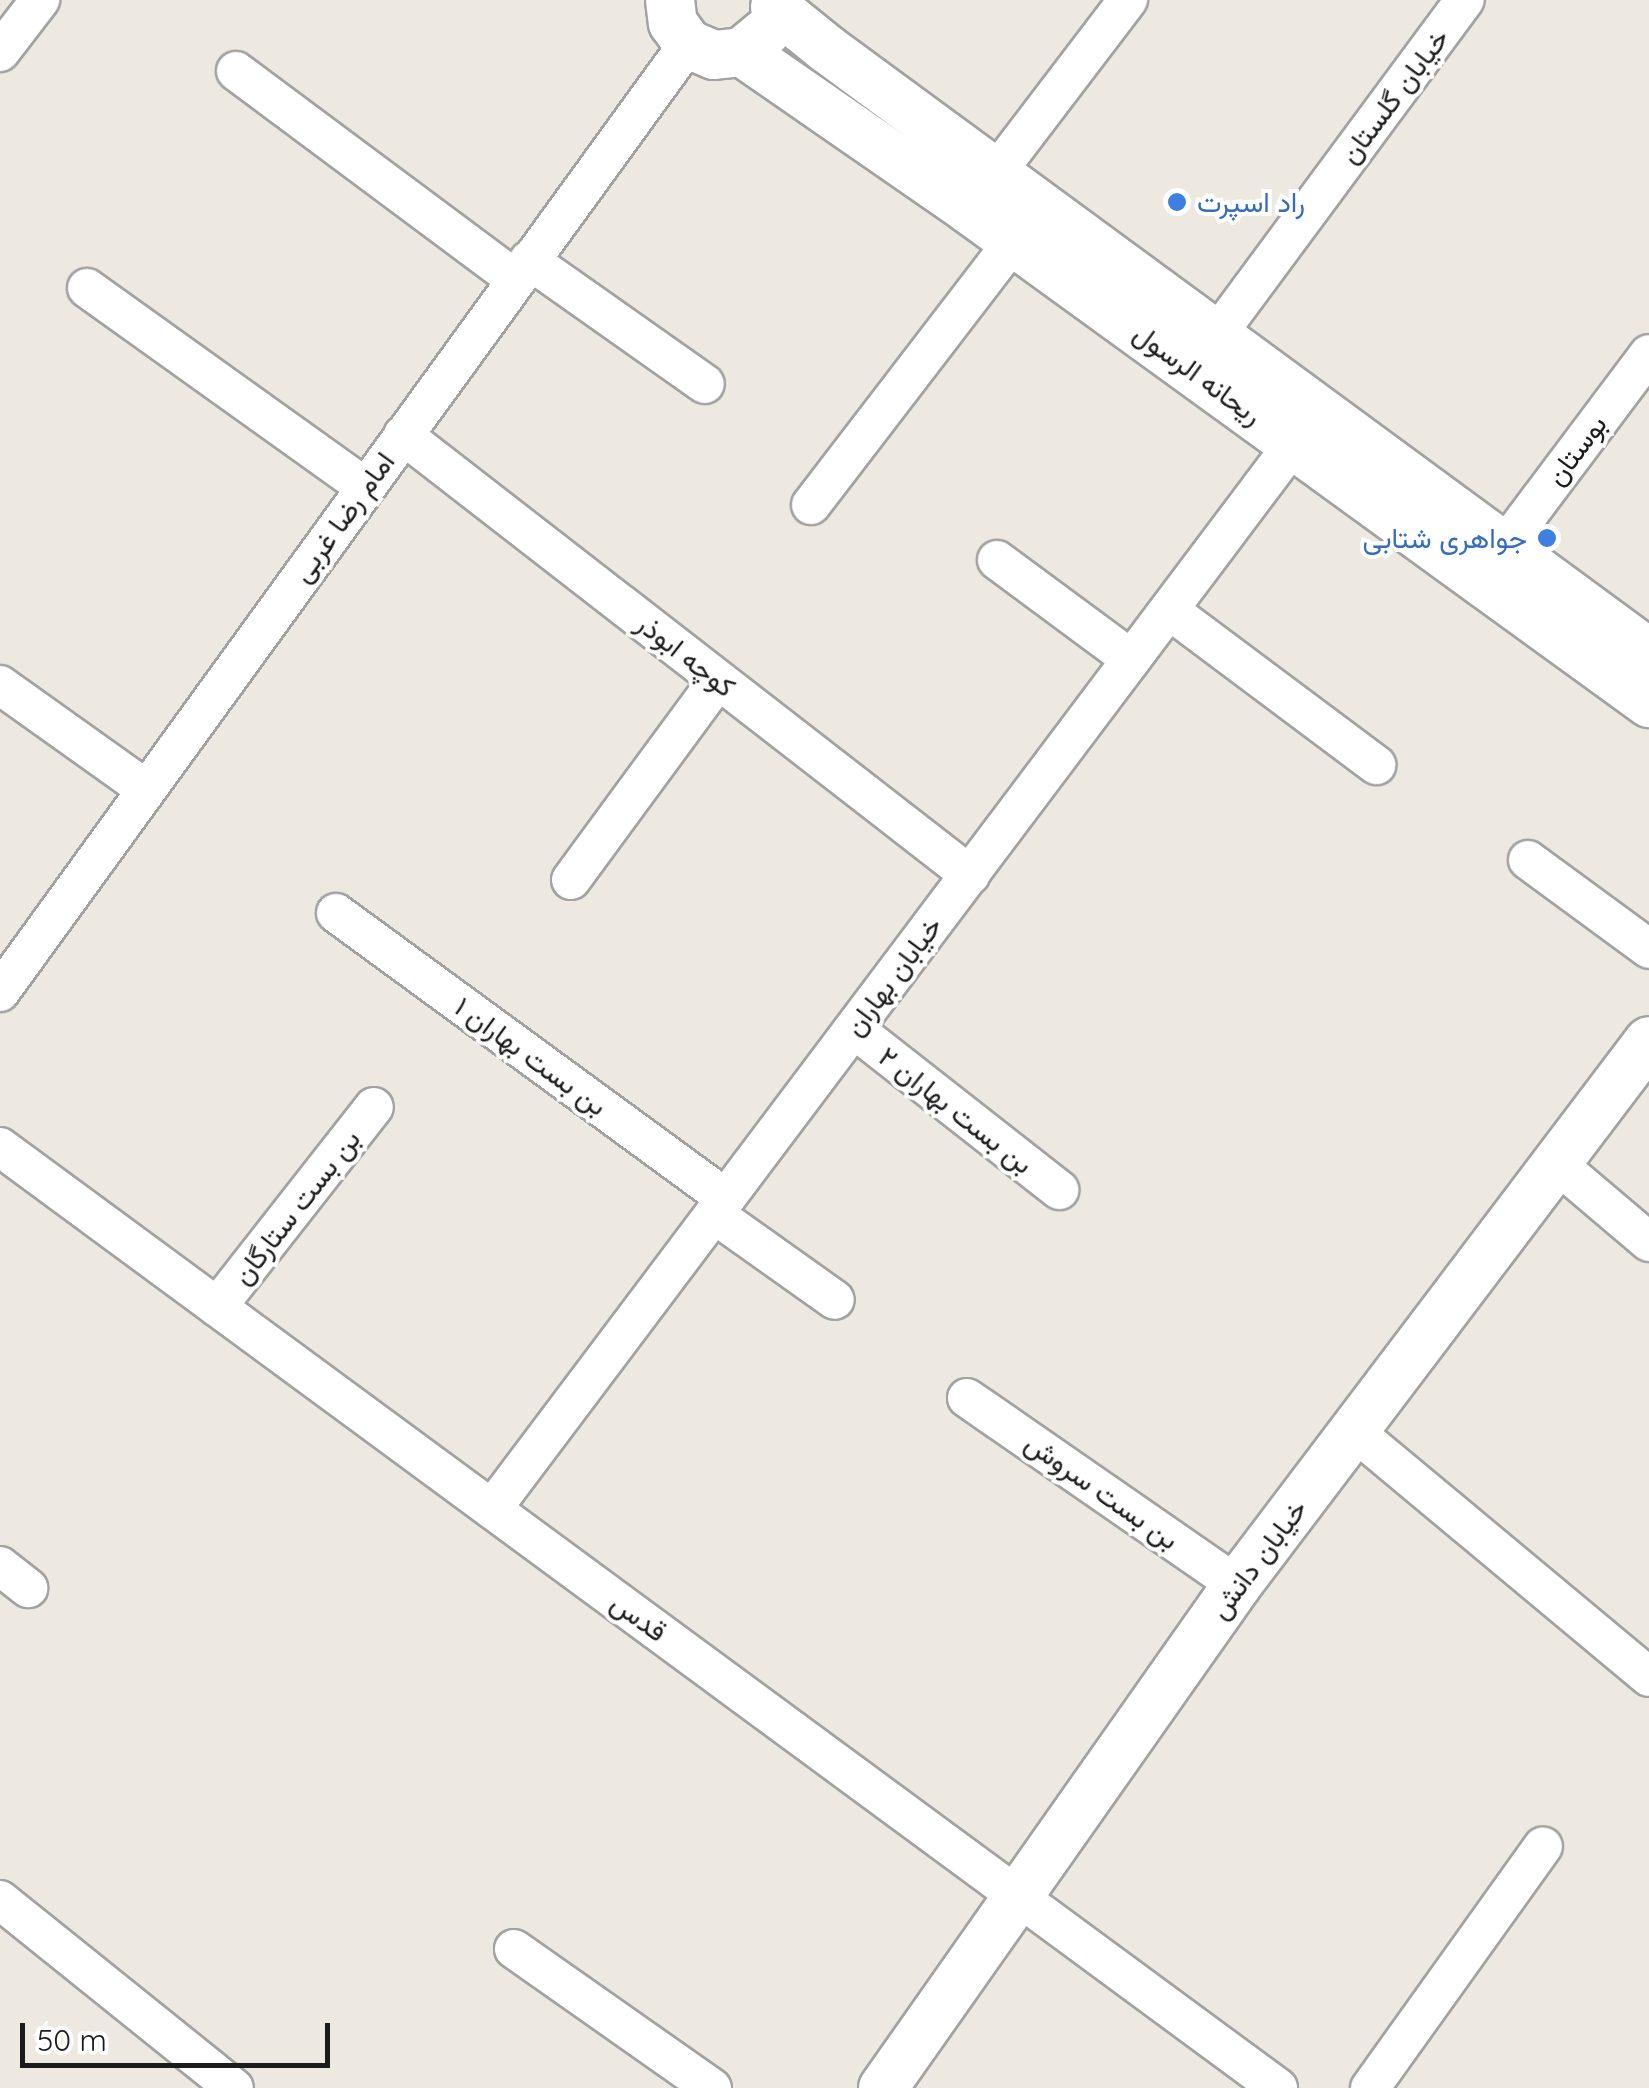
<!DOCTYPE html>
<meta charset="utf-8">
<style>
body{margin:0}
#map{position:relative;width:1649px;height:2088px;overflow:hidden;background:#ede9e1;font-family:Quicksand,Vazirmatn,sans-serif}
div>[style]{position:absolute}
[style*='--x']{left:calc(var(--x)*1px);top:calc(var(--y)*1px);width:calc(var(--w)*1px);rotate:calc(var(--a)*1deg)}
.roads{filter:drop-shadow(2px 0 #a2a2a2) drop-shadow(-2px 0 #a2a2a2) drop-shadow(0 2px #a2a2a2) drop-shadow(0 -2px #a2a2a2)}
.minor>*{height:38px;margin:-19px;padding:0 19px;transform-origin:19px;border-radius:19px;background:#fff}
.tertiary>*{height:48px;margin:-24px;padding:0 24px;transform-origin:24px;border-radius:24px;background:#fff}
.dots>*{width:28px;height:28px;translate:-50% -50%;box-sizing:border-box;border:5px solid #fff;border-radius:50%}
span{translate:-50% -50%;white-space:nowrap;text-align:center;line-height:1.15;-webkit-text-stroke:8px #fff;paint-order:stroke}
.street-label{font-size:28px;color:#1b1b1b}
.shop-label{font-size:28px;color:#366cbe}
.left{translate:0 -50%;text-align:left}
.right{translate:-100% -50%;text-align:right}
.scale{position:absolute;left:20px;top:2023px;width:310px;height:45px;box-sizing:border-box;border:5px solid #1b1b1b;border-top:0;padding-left:12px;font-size:30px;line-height:35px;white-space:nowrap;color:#1b1b1b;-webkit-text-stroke:8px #fff;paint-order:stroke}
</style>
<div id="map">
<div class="roads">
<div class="minor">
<div style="--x:0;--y:52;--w:66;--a:-52.4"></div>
<div style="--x:236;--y:71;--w:348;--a:36.7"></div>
<div style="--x:996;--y:173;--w:218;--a:-52.7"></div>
<div style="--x:529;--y:260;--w:215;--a:35.2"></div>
<div style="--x:87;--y:288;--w:342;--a:35.6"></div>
<div style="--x:1216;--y:336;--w:418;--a:-53.5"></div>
<div style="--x:403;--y:435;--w:718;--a:37.81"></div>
<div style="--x:811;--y:505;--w:332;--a:-52.5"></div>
<div style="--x:1504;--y:547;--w:241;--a:-53.1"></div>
<div style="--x:997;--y:560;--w:167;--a:36.5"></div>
<div style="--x:1169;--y:610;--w:259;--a:36.8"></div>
<div style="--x:0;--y:685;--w:179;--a:35.5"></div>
<div style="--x:1528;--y:860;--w:150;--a:36.3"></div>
<div style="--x:571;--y:880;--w:248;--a:-53.7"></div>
<div style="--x:336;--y:913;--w:483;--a:36.2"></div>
<div style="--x:0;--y:992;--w:1171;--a:-54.03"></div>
<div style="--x:854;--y:1029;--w:261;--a:38.1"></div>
<div style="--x:0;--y:1147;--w:1587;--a:36.36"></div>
<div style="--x:1556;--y:1163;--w:122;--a:40.3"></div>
<div style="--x:714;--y:1214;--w:148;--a:35.4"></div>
<div style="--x:217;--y:1307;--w:254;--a:-51.9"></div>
<div style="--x:967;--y:1398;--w:328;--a:34.7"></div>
<div style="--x:1354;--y:1431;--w:384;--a:39.8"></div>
<div style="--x:492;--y:1509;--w:1334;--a:-53.04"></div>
<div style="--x:0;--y:1566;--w:36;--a:38"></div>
<div style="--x:0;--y:1900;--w:300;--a:38.8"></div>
<div style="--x:514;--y:1949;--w:242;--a:35.1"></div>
<div style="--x:1370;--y:2088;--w:297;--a:-54.4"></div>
</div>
<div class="tertiary">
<div style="--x:670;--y:0;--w:23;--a:83"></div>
<div style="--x:673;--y:23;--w:26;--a:54"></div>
<div style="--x:688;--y:44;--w:28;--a:23"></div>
<div style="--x:714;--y:55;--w:28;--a:-6"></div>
<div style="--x:742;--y:52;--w:31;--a:-40"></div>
<div style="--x:775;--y:7;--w:67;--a:38.9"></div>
<div style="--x:827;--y:49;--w:1020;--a:36.31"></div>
<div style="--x:742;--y:52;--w:274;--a:34.7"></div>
<div style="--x:967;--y:208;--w:843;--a:35.97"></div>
<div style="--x:883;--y:2088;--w:615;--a:-54.86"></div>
<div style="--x:1237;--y:1585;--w:682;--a:-52.86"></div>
</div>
</div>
<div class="dots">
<div style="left:1177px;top:202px;background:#3f7fe0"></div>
<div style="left:1547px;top:538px;background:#3f7fe0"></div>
</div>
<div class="street-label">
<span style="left:1394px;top:96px;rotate:-53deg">خیابان گلستان</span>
<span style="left:1198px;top:374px;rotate:36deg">ریحانه الرسول</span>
<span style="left:1576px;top:450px;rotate:-53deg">بوستان</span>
<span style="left:343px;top:517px;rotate:-54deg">امام رضا غربی</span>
<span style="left:686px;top:655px;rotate:38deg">کوچه ابوذر</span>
<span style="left:893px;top:976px;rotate:-53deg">خیابان بهاران</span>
<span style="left:531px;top:1056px;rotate:36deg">بن بست بهاران ۱</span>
<span style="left:956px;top:1110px;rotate:38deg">بن بست بهاران ۲</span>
<span style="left:296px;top:1207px;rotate:-52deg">بن بست ستارگان</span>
<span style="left:1102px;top:1491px;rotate:35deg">بن بست سروش</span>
<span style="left:1258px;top:1559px;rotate:-53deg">خیابان دانش</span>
<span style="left:639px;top:1617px;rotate:36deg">قدس</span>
</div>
<div class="shop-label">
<span class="left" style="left:1197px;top:202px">راد اسپرت</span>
<span class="right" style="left:1527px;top:538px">جواهری شتابی</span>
</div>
<div class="scale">50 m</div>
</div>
